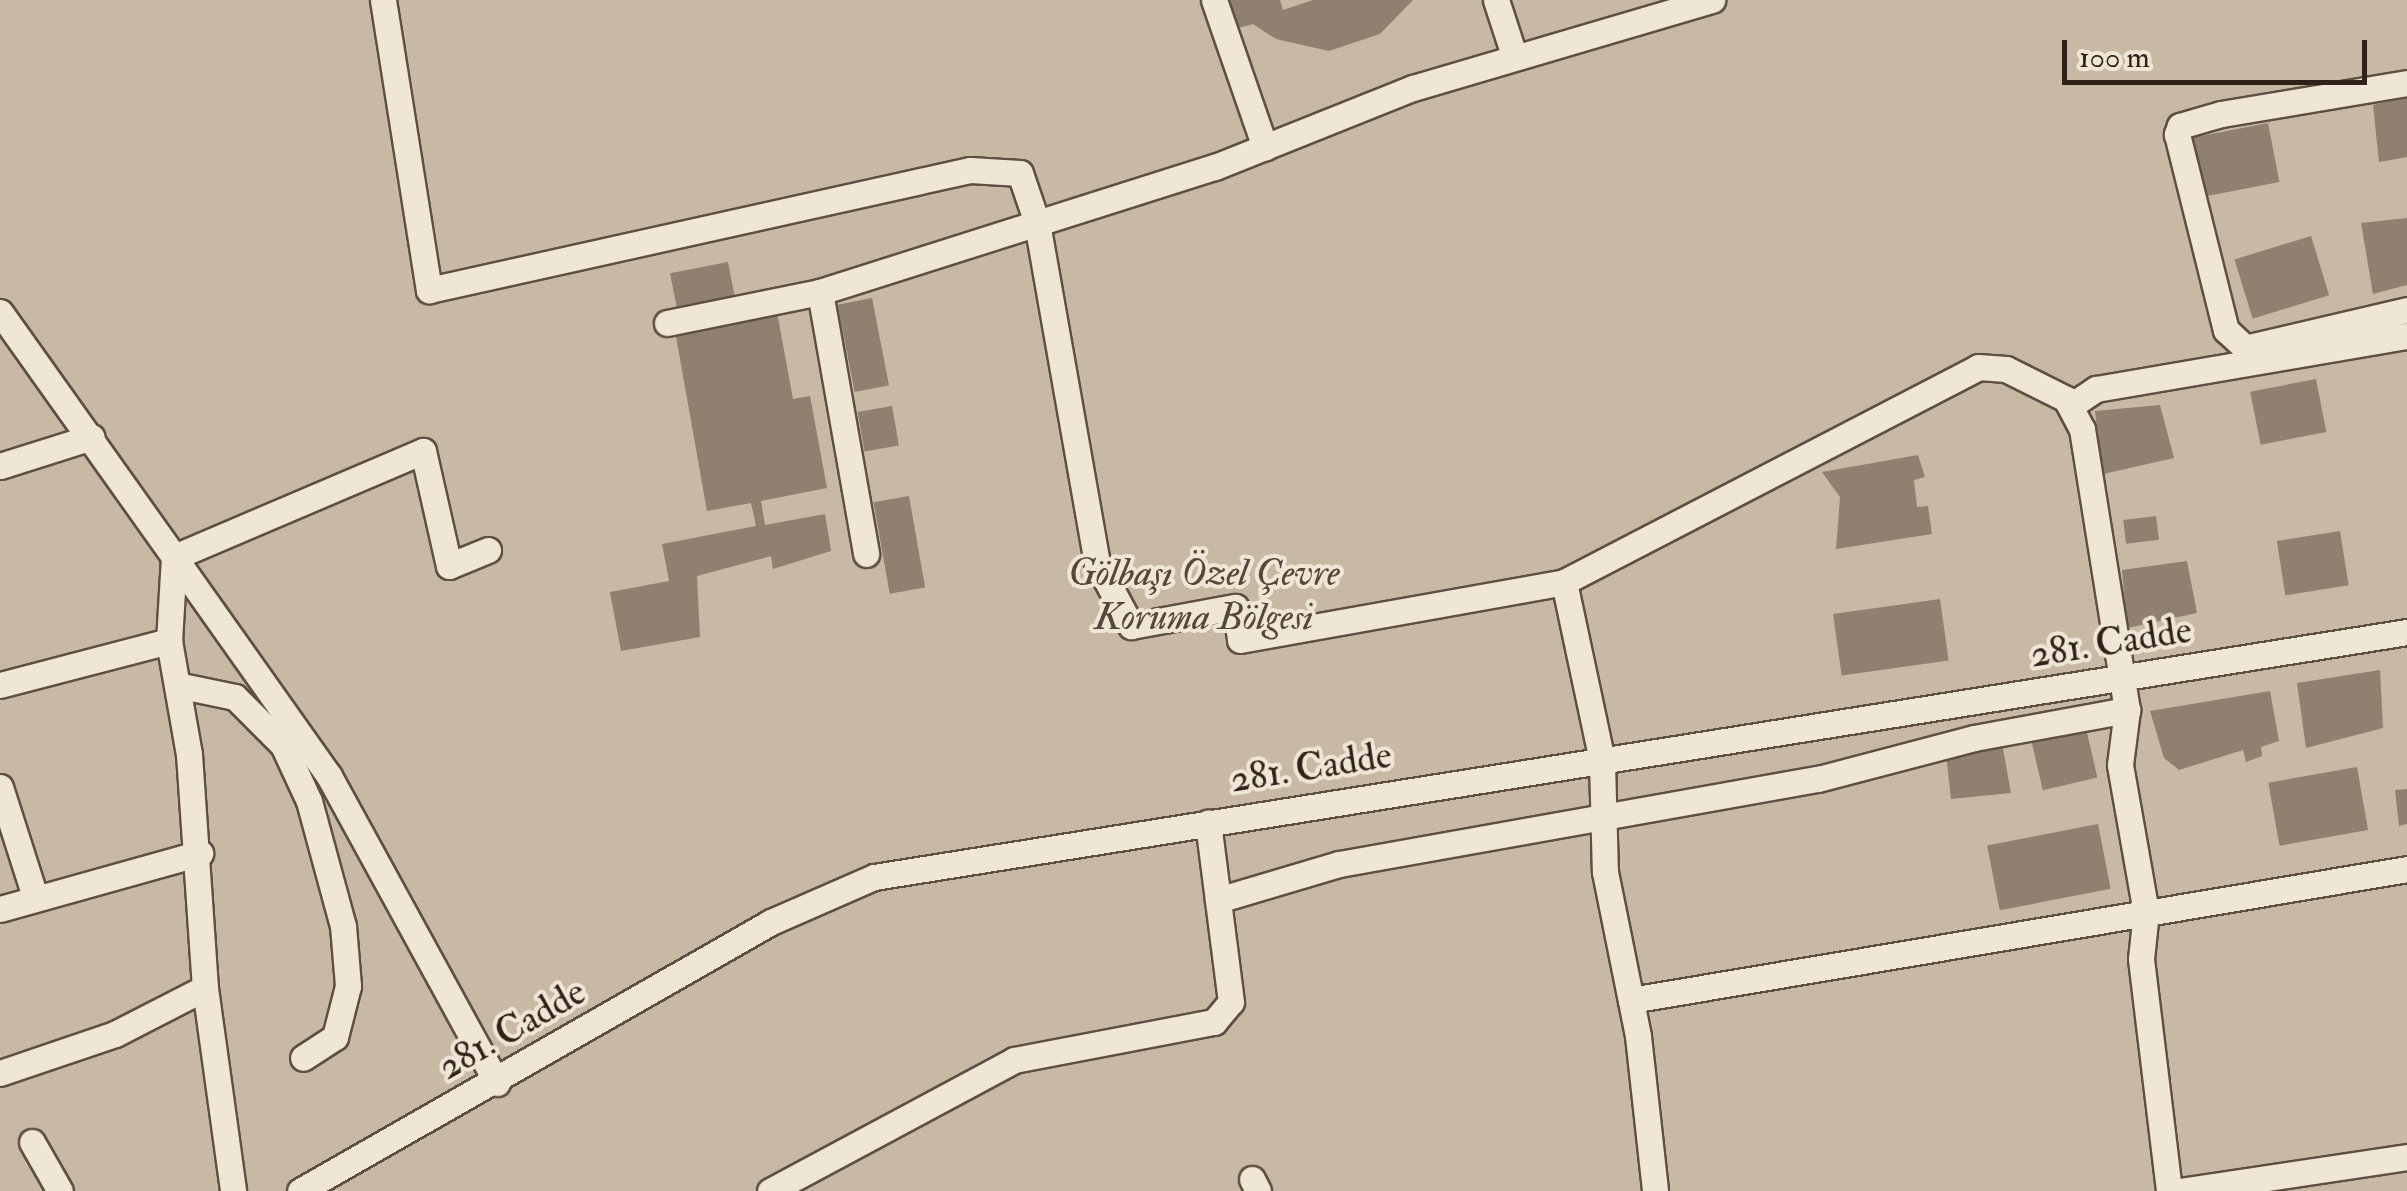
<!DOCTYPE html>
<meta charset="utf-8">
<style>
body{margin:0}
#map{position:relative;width:2407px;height:1191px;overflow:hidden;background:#e6d8c0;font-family:"IM FELL Double Pica",serif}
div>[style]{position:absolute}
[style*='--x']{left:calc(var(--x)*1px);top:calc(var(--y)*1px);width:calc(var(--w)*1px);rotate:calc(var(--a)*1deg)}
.green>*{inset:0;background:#c7b9a4;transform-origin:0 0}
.building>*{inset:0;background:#8f8070;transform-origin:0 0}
.roads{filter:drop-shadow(2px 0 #5e4f43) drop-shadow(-2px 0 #5e4f43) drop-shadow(0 2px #5e4f43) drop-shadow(0 -2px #5e4f43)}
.minor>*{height:25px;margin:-12.5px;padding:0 12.5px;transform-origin:12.5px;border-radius:12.5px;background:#efe6d6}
span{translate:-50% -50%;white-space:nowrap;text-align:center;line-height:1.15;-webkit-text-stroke:8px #efe6d6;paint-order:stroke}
.park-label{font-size:38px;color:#56473c;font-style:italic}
.street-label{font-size:38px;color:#302119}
.scale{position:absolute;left:2062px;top:40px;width:305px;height:45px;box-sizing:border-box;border:5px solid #302119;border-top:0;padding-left:12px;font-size:30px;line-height:35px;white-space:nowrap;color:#302119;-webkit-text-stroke:8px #efe6d6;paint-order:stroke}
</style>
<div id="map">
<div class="green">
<div style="left:0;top:0;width:2407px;height:1191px"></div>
</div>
<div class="building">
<div style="clip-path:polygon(1230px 0,1280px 0,1283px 10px,1313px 0,1413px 0,1380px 34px,1329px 51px,1276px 39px,1253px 24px,1239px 28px)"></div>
<div style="clip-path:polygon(2407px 97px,2407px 157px,2379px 162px,2373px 105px)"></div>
<div style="left:2268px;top:123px;width:60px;height:84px;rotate:79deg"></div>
<div style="clip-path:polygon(2407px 218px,2407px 285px,2373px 294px,2361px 223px)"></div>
<div style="left:2311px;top:236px;width:62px;height:80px;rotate:73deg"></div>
<div style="left:728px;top:262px;width:36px;height:59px;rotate:79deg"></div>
<div style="left:872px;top:298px;width:89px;height:35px;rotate:79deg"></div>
<div style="clip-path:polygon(777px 312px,793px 399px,810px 396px,827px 488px,761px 501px,765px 525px,825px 514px,831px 551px,773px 569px,771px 556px,697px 576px,700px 637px,621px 651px,610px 592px,669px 581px,662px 544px,756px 526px,751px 503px,707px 511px,675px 331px)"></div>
<div style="left:2316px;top:379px;width:54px;height:67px;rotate:79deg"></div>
<div style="clip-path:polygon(2160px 405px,2174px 458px,2103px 474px,2095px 411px)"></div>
<div style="left:892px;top:406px;width:40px;height:35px;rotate:80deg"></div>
<div style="clip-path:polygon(1918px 455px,1925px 477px,1914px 480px,1917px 507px,1928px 506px,1932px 534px,1836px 549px,1840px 497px,1822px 472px)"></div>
<div style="left:909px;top:496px;width:93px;height:36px;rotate:80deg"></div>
<div style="left:2156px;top:516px;width:24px;height:33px;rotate:83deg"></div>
<div style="left:2340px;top:531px;width:55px;height:64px;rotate:81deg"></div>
<div style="clip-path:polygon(2187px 561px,2197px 613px,2127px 628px,2122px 570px)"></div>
<div style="left:1940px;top:599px;width:62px;height:108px;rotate:82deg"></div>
<div style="clip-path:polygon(2380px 670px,2383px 728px,2306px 748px,2297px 683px)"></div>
<div style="clip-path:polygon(2270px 691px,2279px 741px,2261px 747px,2262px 756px,2246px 762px,2243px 750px,2179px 770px,2164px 758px,2150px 711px)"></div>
<div style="left:2085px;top:724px;width:55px;height:56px;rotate:77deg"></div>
<div style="clip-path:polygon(2002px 743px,2011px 793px,1951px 799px,1946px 754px)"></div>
<div style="left:2357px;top:767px;width:64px;height:90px;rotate:80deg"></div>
<div style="clip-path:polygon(2407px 789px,2407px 824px,2399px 826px,2395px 790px)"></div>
<div style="left:2098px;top:824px;width:66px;height:113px;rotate:79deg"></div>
</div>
<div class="roads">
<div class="minor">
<div style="--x:383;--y:0;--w:294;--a:81"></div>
<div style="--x:429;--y:290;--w:554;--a:-12.51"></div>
<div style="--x:970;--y:170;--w:50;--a:3.4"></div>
<div style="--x:1020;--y:173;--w:53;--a:71.2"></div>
<div style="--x:1037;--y:223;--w:345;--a:80"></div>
<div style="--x:1097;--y:563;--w:72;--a:61.6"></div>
<div style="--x:1131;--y:626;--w:106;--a:-10.4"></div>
<div style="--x:1235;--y:607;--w:33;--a:81"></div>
<div style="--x:1240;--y:640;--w:329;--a:-10.1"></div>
<div style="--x:1564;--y:582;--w:466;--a:-27.4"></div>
<div style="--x:1978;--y:367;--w:28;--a:4"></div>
<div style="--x:2006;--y:369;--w:67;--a:26.6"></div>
<div style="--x:2066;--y:399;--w:34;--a:62"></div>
<div style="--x:2082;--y:429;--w:285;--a:80.9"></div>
<div style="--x:2127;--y:710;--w:55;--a:97.3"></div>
<div style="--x:2120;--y:765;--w:149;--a:80"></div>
<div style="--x:2146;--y:912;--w:47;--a:96.1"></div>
<div style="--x:2141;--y:959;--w:234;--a:83.1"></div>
<div style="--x:1214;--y:0;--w:156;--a:70.9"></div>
<div style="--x:1496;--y:0;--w:58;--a:71.9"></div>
<div style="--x:2407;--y:83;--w:189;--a:170.5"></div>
<div style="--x:2221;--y:114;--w:43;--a:163.7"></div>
<div style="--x:2180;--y:126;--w:9;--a:111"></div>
<div style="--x:2177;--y:134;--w:202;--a:76"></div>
<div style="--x:2226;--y:330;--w:26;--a:43"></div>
<div style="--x:2245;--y:348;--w:166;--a:-13.2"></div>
<div style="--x:820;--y:292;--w:266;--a:80"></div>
<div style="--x:0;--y:312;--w:301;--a:54.6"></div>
<div style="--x:174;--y:557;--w:84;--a:93.4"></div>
<div style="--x:169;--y:641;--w:115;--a:80"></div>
<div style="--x:189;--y:754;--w:235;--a:86.1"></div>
<div style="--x:205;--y:988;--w:205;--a:82.1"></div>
<div style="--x:667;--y:323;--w:156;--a:-11.5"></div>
<div style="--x:820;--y:292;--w:414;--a:-17.6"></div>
<div style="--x:1215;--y:167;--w:213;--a:-21.8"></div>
<div style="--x:1413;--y:88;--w:312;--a:-16.4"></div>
<div style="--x:2072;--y:405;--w:29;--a:-34"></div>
<div style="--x:2096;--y:389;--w:315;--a:-9.7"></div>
<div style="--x:0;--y:466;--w:96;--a:-17.5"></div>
<div style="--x:488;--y:550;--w:42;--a:157.7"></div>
<div style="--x:449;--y:566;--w:118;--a:-102.7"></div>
<div style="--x:423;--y:451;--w:271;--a:156.9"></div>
<div style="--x:174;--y:557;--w:268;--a:54.7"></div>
<div style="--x:329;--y:776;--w:350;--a:61.3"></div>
<div style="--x:1564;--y:582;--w:183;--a:78"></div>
<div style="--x:1602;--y:761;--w:111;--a:88.5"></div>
<div style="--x:1605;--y:872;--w:167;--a:78.6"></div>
<div style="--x:1638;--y:1036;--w:156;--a:83.7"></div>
<div style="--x:0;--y:685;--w:175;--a:-14.6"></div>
<div style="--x:177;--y:685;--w:59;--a:11.7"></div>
<div style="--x:235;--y:697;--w:68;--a:45"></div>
<div style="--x:283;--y:745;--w:62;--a:65.1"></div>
<div style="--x:309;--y:801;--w:130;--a:74.8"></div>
<div style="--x:343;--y:926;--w:60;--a:85.2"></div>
<div style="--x:348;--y:986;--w:53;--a:104.3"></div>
<div style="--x:335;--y:1037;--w:38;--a:147"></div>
<div style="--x:0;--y:787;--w:115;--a:72.3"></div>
<div style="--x:1218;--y:900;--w:126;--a:-16.6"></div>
<div style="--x:1339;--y:864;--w:486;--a:-10.1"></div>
<div style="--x:1818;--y:779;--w:161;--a:-14.7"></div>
<div style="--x:1974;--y:738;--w:156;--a:-10.4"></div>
<div style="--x:0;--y:909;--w:208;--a:-15.6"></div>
<div style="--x:1631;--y:1000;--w:787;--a:-9.58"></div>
<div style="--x:0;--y:1073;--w:121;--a:-18.7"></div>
<div style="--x:115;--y:1034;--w:101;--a:-27.1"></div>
<div style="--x:32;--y:1142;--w:56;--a:60.3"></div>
<div style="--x:1252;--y:1179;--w:13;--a:63"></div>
<div style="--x:300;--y:1191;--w:542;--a:-29.73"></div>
<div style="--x:771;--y:922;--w:112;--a:-23.6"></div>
<div style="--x:874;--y:877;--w:1552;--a:-9.08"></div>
<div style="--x:770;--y:1191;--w:277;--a:-28.2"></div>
<div style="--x:1014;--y:1060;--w:204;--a:-10.8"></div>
<div style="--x:1214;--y:1022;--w:26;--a:-50"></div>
<div style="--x:1231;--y:1002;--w:181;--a:-97.3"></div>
<div style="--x:2180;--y:1191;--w:230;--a:-8.5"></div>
</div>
</div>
<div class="park-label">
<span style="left:1204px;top:596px">Gölbaşı Özel Çevre<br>Koruma Bölgesi</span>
</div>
<div class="street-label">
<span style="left:2111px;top:643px;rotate:-9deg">281. Cadde</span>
<span style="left:1311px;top:768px;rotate:-9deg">281. Cadde</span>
<span style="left:512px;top:1030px;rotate:-30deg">281. Cadde</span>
</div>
<div class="scale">100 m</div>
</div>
